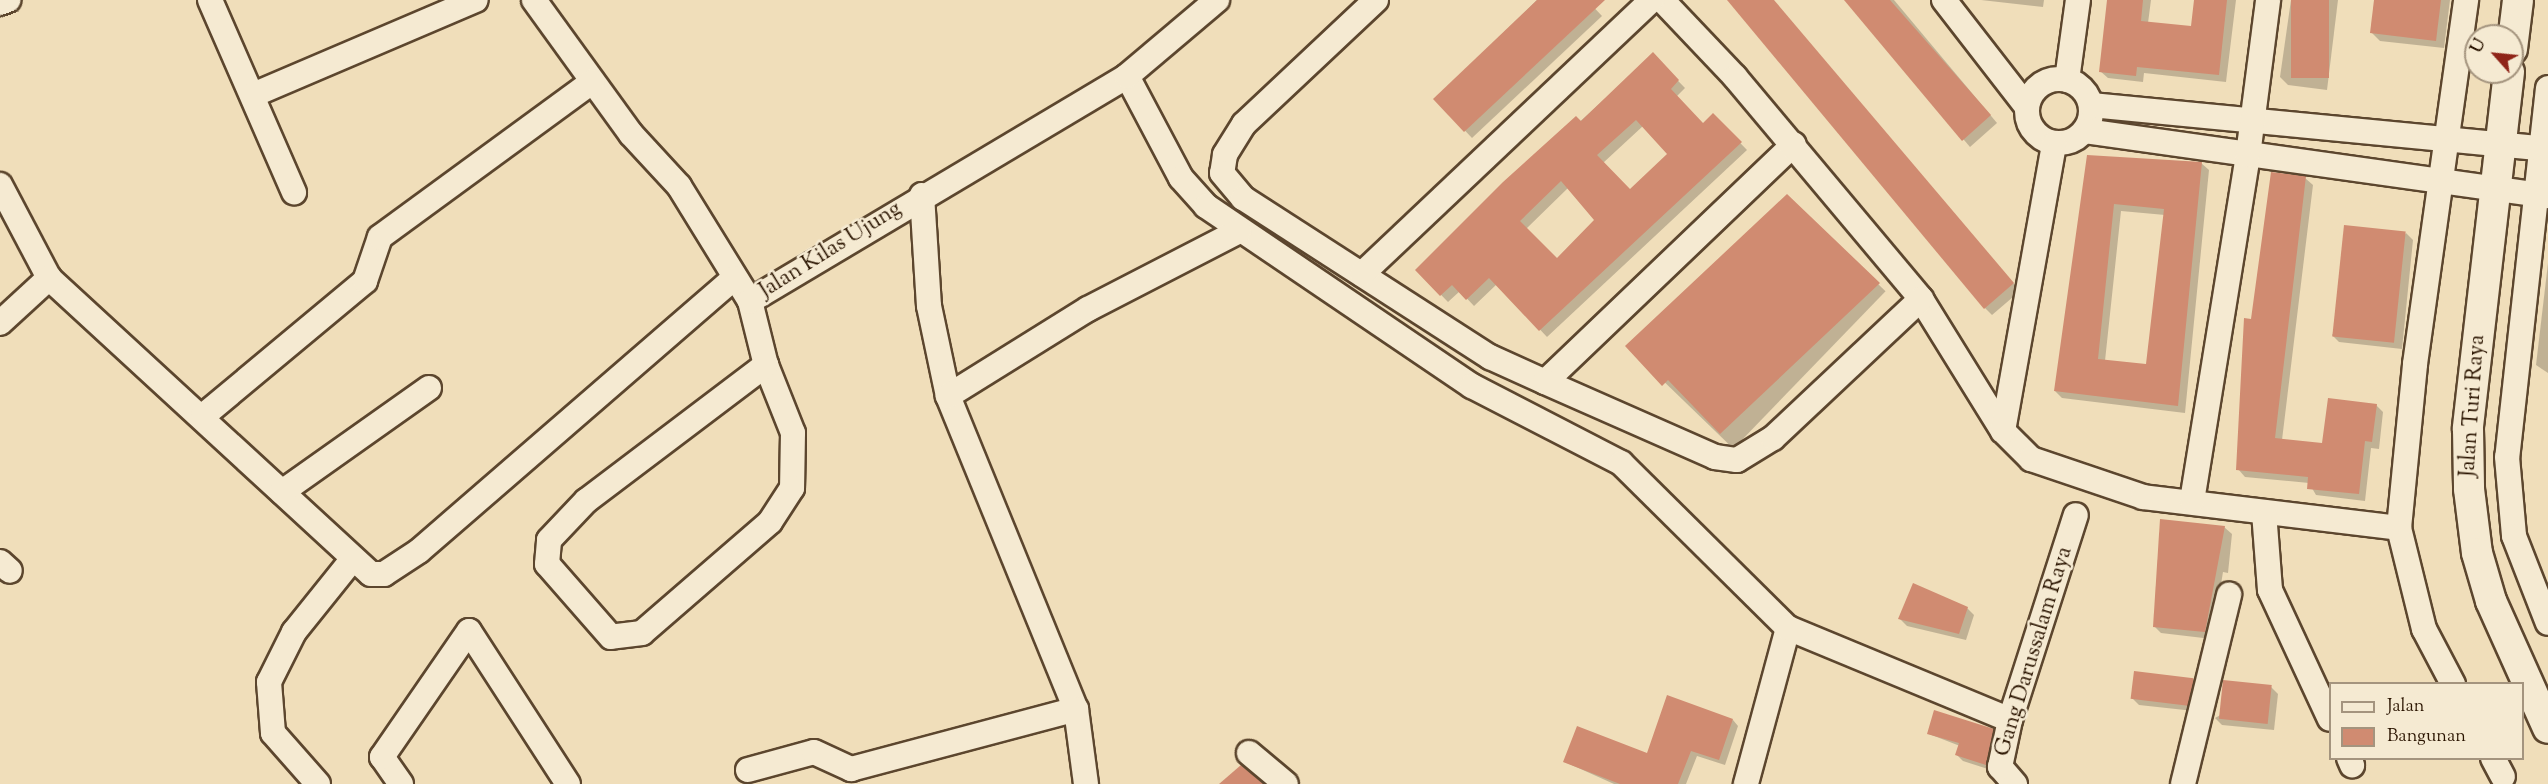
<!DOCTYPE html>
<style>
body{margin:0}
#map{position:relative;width:2548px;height:784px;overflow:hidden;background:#f0deba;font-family:"Sorts Mill Goudy",serif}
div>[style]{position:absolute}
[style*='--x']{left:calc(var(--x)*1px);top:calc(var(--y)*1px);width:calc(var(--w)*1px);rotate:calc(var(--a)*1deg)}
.shadow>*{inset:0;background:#0003;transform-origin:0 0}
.building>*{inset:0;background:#d08b71;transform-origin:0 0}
.roads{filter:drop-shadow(2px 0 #5c462e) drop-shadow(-2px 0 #5c462e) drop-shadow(0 2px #5c462e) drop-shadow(0 -2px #5c462e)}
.minor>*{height:24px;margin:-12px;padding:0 12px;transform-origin:12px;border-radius:12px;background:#f5ead2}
.minor>.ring{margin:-12px;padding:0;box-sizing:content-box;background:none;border:24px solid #f5ead2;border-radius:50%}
.tertiary>*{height:30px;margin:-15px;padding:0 15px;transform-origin:15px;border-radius:15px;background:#f5ead2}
span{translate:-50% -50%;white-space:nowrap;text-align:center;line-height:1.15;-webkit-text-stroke:5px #f5ead2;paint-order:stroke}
.street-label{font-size:22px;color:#2a1400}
.legend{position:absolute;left:2329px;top:682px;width:195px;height:78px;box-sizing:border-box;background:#f5ead2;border:2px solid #a4947e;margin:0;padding:8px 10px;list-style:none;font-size:18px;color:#2a1400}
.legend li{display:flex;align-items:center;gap:12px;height:30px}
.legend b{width:30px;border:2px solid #a4947e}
.north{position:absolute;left:2464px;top:24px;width:60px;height:60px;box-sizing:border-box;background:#f5ead2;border:2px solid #a4947e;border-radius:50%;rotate:297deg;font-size:16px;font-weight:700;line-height:24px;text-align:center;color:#2a1400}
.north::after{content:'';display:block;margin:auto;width:21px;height:27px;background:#8f2418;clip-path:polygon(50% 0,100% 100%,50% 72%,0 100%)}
</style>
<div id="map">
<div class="shadow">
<div style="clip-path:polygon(1537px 0,1587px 0,1602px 16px,1472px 138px,1435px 99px)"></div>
<div style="clip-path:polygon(1730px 0,1773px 0,2020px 291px,1992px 315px,1985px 308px)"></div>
<div style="clip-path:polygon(1845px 0,1894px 0,1997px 123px,1970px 147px)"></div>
<div style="clip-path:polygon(1981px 0,2044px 0,2043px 7px)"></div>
<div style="clip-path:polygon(2109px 0,2151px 0,2148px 23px,2192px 28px,2196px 0,2236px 0,2226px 82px,2144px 73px,2143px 82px,2108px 78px,2100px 71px)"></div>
<div style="clip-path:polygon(2291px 0,2338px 0,2327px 90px,2288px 85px,2280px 77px)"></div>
<div style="clip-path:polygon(2375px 0,2450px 0,2444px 48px,2380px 41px,2371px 32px)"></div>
<div style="clip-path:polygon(evenodd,1653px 55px,1685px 88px,1676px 97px,1703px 125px,1713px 115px,1747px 150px,1547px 337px,1497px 284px,1474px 306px,1460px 291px,1448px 302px,1417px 270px,1653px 55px,1643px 126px,1669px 154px,1630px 191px,1603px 163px,1643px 126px,1653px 55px,1568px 188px,1596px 220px,1557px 260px,1526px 229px,1568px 188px)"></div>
<div style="clip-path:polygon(evenodd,2089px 157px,2201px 163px,2209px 170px,2185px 413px,2062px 398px,2055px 391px,2089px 157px,2121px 211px,2165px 215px,2147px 366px,2105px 361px,2121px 211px)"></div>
<div style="clip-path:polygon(2305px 178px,2313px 185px,2282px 440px,2323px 445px,2376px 405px,2383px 412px,2379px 449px,2371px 448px,2365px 501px,2316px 495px,2309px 483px,2245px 477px,2238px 469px,2252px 321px)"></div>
<div style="left:1787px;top:196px;width:137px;height:219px;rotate:44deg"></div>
<div style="clip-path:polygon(2406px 233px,2413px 240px,2402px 349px,2339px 342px,2332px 335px)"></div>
<div style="clip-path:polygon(2548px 263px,2548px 373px,2536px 365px)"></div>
<div style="clip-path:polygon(2224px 527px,2232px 534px,2228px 573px,2223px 572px,2212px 639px,2161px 633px,2154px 626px)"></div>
<div style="clip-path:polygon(1967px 608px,1974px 615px,1966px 640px,1907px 626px,1900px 619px)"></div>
<div style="clip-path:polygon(2194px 679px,2201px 686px,2194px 711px,2139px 705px,2132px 698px)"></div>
<div style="clip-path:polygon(2271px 687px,2278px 694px,2274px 730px,2222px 725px,2215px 718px)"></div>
<div style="clip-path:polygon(1733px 720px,1738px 726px,1725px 765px,1697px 756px,1686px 784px,1614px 784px,1565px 762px,1648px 755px)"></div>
<div style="clip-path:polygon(1993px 730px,1998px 736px,1991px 770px,1963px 761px,1957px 755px,1960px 746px,1929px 734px)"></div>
</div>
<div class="building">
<div style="clip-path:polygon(1537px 0,1605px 0,1464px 132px,1433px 99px)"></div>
<div style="clip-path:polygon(1727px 0,1774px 0,2014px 283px,1984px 309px)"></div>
<div style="clip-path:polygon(1844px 0,1890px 0,1991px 115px,1962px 141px)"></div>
<div style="clip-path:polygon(2107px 0,2143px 0,2141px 21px,2191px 26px,2194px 0,2227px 0,2219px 75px,2137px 67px,2136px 76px,2099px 72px)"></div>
<div style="left:2291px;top:0;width:38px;height:78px"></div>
<div style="clip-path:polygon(2374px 0,2441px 0,2436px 41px,2370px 33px)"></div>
<div style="clip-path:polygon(evenodd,1653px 52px,1679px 80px,1671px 89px,1703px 123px,1713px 113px,1742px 142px,1539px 331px,1489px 278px,1466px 300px,1452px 285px,1440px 296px,1415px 270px,1503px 182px,1576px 116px,1581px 121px,1653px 52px,1636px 120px,1667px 154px,1630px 189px,1597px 155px,1636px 120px,1653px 52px,1561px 181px,1594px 220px,1557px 258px,1520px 221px,1561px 181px)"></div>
<div style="clip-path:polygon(evenodd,2087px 155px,2202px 162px,2178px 406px,2054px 391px,2087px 155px,2114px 204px,2164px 209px,2146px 364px,2098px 359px,2114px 204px)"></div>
<div style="clip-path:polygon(2271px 172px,2306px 176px,2275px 438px,2322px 443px,2328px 398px,2377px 404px,2372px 442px,2365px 441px,2359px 494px,2307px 489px,2308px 477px,2236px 470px,2244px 318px,2251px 319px)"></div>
<div style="clip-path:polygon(1787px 194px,1880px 283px,1720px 434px,1668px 380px,1662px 386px,1625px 346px)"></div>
<div style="left:2344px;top:225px;width:62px;height:112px;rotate:6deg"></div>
<div style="clip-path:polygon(2160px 519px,2225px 526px,2205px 632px,2153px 627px)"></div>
<div style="clip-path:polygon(1913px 583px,1968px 607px,1959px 634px,1898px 619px)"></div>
<div style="left:2134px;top:671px;width:60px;height:28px;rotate:7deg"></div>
<div style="left:2223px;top:680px;width:49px;height:39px;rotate:6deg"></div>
<div style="clip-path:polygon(1667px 695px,1733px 719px,1719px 760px,1691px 751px,1678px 784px,1620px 784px,1563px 762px,1577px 726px,1647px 753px)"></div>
<div style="clip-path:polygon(1934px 710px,1994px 729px,1986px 765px,1955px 755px,1959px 743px,1927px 734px)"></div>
<div style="clip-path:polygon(1241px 765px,1264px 784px,1219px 784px)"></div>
</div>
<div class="roads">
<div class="minor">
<div style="--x:210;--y:0;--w:210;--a:66.4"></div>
<div style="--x:534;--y:0;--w:165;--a:54.1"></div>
<div style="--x:631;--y:134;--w:71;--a:47.3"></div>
<div style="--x:679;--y:186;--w:135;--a:58.3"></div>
<div style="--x:750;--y:301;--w:66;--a:76"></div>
<div style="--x:766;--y:365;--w:73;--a:68.3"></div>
<div style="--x:793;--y:433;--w:55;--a:91"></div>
<div style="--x:792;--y:488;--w:40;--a:122.9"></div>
<div style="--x:770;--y:522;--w:169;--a:139.1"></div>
<div style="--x:642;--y:633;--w:31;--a:173"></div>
<div style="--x:611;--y:637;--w:97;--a:-131.2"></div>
<div style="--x:547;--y:564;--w:24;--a:-85"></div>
<div style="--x:549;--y:540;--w:54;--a:-46.5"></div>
<div style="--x:586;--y:501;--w:226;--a:-37.1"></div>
<div style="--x:1376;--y:0;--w:181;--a:136.8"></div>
<div style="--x:1244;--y:124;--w:36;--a:122"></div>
<div style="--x:1225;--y:155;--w:18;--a:99"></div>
<div style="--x:1222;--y:173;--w:33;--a:50"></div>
<div style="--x:1243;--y:198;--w:294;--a:32.8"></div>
<div style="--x:1490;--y:357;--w:60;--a:24.4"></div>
<div style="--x:1545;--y:382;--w:344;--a:-43.7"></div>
<div style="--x:1662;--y:0;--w:106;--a:46.5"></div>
<div style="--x:1735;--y:77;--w:290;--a:50"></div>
<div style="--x:1921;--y:299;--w:155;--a:58.2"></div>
<div style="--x:2003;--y:431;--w:40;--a:45"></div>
<div style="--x:2031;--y:459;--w:118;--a:18.7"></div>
<div style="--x:2143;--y:497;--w:258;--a:6.9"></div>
<div style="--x:1944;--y:0;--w:135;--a:52.2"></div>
<div style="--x:0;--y:3;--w:9;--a:-21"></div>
<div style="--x:1127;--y:76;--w:115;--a:62.1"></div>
<div style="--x:1181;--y:178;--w:38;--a:48"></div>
<div style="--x:1206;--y:206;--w:321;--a:34.1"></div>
<div style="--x:1472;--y:386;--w:168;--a:27.3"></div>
<div style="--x:1621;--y:463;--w:235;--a:44.7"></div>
<div style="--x:1788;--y:628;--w:162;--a:105.1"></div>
<div class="ring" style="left:2027px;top:79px;width:40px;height:40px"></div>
<div style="--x:2067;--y:80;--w:81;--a:-82.2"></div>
<div style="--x:2548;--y:88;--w:371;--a:96.3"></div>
<div style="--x:2507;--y:457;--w:79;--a:84.9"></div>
<div style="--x:2514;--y:536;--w:93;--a:68.7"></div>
<div style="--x:253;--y:95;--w:242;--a:-23.1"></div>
<div style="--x:2091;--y:105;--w:459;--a:5.5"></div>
<div style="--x:2085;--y:131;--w:468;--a:8"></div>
<div style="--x:0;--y:185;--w:105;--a:62.2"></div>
<div style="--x:49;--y:278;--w:437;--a:42.6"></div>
<div style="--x:371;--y:574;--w:13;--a:0"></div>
<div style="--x:384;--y:574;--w:42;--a:-33.3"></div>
<div style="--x:419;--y:551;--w:417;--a:-40.9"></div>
<div style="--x:922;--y:195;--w:111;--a:86.4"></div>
<div style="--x:929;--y:306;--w:92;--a:78.1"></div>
<div style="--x:948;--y:396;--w:338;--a:67.8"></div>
<div style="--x:1076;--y:709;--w:76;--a:82.4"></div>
<div style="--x:1362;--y:274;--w:399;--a:-43.4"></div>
<div style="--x:750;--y:301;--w:439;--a:-30.8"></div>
<div style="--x:1127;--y:76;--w:118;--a:-40.2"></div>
<div style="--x:0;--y:323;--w:67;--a:-42.6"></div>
<div style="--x:1545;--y:382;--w:186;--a:23.8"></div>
<div style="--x:1715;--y:457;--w:22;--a:8"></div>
<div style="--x:1737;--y:460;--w:42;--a:-31.4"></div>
<div style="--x:1773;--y:438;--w:203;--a:-43.2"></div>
<div style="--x:948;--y:396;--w:165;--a:-31.9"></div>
<div style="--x:1088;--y:309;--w:170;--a:-27.3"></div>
<div style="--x:203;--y:416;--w:211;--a:-39.8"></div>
<div style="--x:365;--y:281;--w:46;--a:-71.2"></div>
<div style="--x:380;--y:237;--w:263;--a:-36.2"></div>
<div style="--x:2003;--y:431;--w:291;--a:-79.9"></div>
<div style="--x:282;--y:492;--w:180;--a:-35.3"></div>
<div style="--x:2192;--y:501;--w:351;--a:-80.8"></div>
<div style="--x:2248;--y:155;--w:156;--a:-82.6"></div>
<div style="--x:2264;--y:512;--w:78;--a:85.6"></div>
<div style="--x:2270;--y:590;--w:142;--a:65.1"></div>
<div style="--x:0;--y:562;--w:13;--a:42"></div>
<div style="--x:1788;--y:628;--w:240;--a:22.5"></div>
<div style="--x:2453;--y:684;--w:62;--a:-117.8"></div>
<div style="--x:2424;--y:629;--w:104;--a:-103.9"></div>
<div style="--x:2399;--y:528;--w:165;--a:-84.4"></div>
<div style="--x:2415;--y:364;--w:368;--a:-82"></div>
<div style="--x:1249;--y:753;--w:48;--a:40"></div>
<div style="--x:2349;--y:758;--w:8;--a:67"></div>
<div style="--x:2493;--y:758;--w:21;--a:62"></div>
<div style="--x:748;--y:770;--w:68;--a:-15.3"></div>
<div style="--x:814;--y:752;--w:41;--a:24.7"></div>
<div style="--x:851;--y:769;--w:233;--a:-14.9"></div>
<div style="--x:318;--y:784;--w:68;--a:-131.4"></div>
<div style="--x:273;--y:733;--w:51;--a:-94.5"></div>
<div style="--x:269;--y:682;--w:56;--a:-63.4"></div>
<div style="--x:294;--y:632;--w:91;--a:-51.2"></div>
<div style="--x:401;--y:784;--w:33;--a:-125"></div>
<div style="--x:382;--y:757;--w:153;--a:-55.4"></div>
<div style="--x:469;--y:631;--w:182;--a:57.1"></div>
<div style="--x:2015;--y:784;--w:23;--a:-131"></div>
<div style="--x:2000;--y:767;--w:48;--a:-78"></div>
<div style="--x:2010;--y:720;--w:215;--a:-72.2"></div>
<div style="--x:2183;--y:784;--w:195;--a:-76.3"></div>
</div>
<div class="tertiary">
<div style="--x:2512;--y:49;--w:49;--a:-83"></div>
<div style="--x:2509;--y:72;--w:359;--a:96.6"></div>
<div style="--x:2468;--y:429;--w:60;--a:89"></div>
<div style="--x:2469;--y:489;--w:64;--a:82.9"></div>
<div style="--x:2477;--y:553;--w:50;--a:73.7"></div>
<div style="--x:2491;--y:601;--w:139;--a:65.8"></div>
</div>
</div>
<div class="street-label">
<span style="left:831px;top:251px;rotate:-32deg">Jalan Kilas Ujung</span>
<span style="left:2474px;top:406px;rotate:-86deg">Jalan Turi Raya</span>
<span style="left:2035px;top:652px;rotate:-73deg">Gang Darussalam Raya</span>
</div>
<ul class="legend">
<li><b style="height:8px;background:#f5ead2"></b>Jalan</li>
<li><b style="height:16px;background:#d08b71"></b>Bangunan</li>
</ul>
<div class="north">U</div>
</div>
